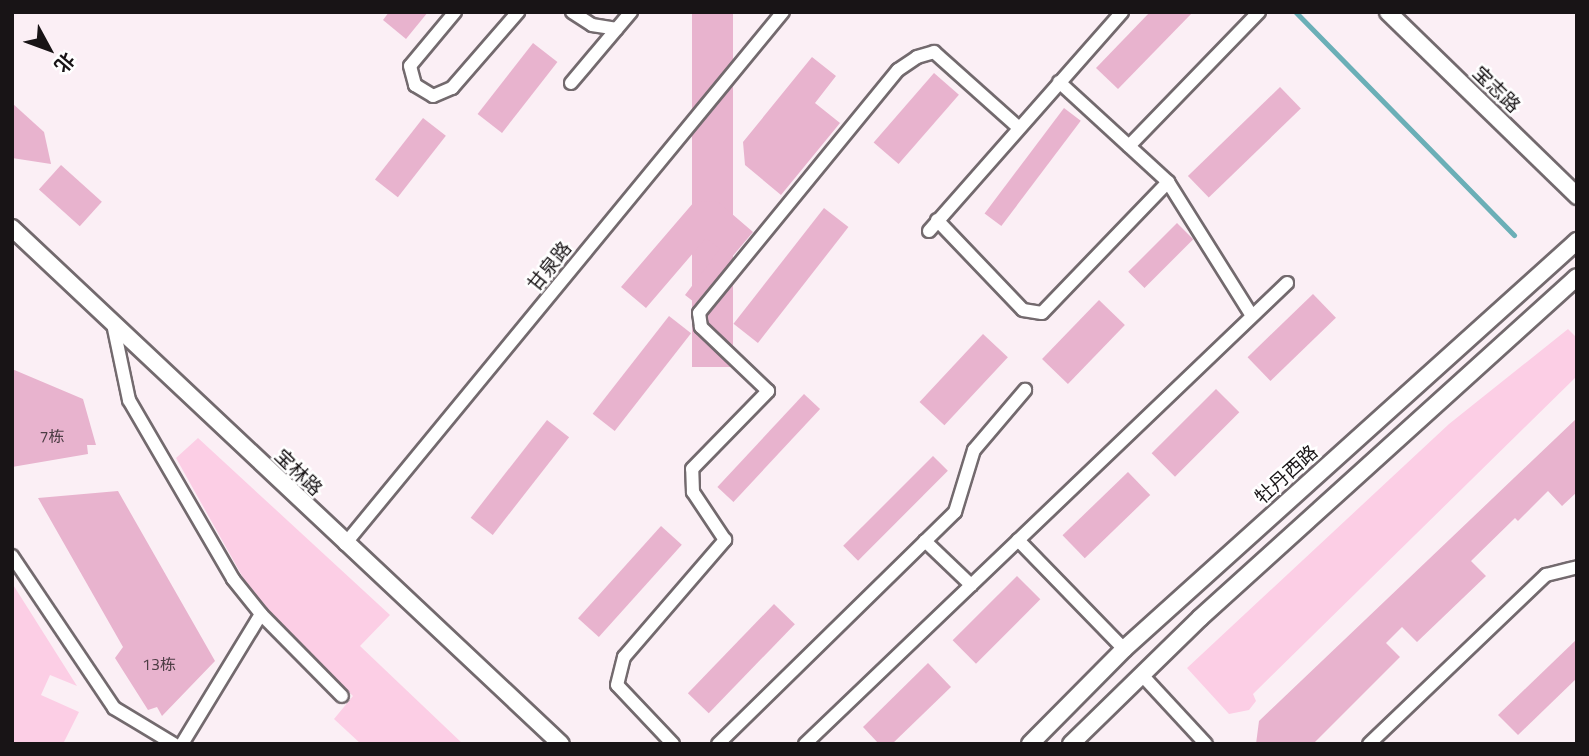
<!DOCTYPE html>
<meta charset="utf-8">
<style>
body{margin:0}
#map{position:relative;width:1589px;height:756px;overflow:hidden;background:#fbeff5;font-family:"Titillium Web","Noto Sans SC",sans-serif}
div>[style]{position:absolute}
[style*='--x']{left:calc(var(--x)*1px);top:calc(var(--y)*1px);width:calc(var(--w)*1px);rotate:calc(var(--a)*1deg)}
.green>*{inset:0;background:#fccee5}
.stream>*{height:4.5px;margin:-2.25px;padding:0 2.25px;transform-origin:2.25px;border-radius:2.25px;background:#6bafb7}
.building>*{inset:0;background:#e8b3ce;transform-origin:0 0}
.roads{filter:drop-shadow(2px 0 #736a6e) drop-shadow(-2px 0 #736a6e) drop-shadow(0 2px #736a6e) drop-shadow(0 -2px #736a6e)}
.street>*{height:12px;margin:-6px;padding:0 6px;transform-origin:6px;border-radius:6px;background:#fff}
.secondary>*{height:16px;margin:-8px;padding:0 8px;transform-origin:8px;border-radius:8px;background:#fff}
span{translate:-50% -50%;white-space:nowrap;text-align:center;line-height:1.15;-webkit-text-stroke:5px #fff;paint-order:stroke}
.number-label{font-size:16px;color:#4c3c44}
.number-label span{-webkit-text-stroke-width:0}
.street-label{font-size:19px;color:#181416}
.frame{position:absolute;inset:0;border:14px solid #181416;pointer-events:none}
.north{position:absolute;left:14px;top:14px;width:70px;height:70px;-webkit-text-stroke:5px #fff;paint-order:stroke;rotate:131deg;font-size:19px;font-weight:700;line-height:28px;text-align:center;color:#181416}
.north::after{content:'';display:block;margin:auto;width:24px;height:32px;background:#181416;clip-path:polygon(50% 0,100% 100%,50% 72%,0 100%)}
</style>
<div id="map">
<div class="green">
<div style="clip-path:polygon(1568px 329px,1577px 338px,1577px 376px,1253px 694px,1256px 701px,1249px 710px,1229px 714px,1187px 668px,1449px 424px)"></div>
<div style="clip-path:polygon(198px 438px,390px 615px,360px 646px,463px 744px,361px 744px,334px 719px,353px 696px,255px 599px,176px 458px)"></div>
<div style="clip-path:polygon(12px 583px,77px 686px,50px 675px,41px 695px,79px 712px,63px 744px,12px 744px)"></div>
</div>
<div class="stream">
<div style="--x:1296;--y:12;--w:312;--a:45.6"></div>
</div>
<div class="building">
<div style="clip-path:polygon(389px 12px,428px 12px,406px 39px,383px 20px)"></div>
<div style="left:692px;top:12px;width:41px;height:355px"></div>
<div style="clip-path:polygon(1150px 12px,1193px 12px,1118px 89px,1096px 68px)"></div>
<div style="left:533px;top:43px;width:31px;height:90px;rotate:38deg"></div>
<div style="clip-path:polygon(812px 57px,836px 76px,815px 103px,840px 123px,781px 195px,745px 165px,743px 142px)"></div>
<div style="left:934px;top:73px;width:33px;height:92px;rotate:41deg"></div>
<div style="left:1280px;top:87px;width:30px;height:128px;rotate:46deg"></div>
<div style="clip-path:polygon(12px 103px,44px 132px,51px 164px,12px 158px)"></div>
<div style="left:1064px;top:108px;width:21px;height:132px;rotate:37deg"></div>
<div style="left:423px;top:118px;width:29px;height:78px;rotate:38deg"></div>
<div style="left:61px;top:165px;width:55px;height:33px;rotate:42deg"></div>
<div style="clip-path:polygon(717px 201px,753px 232px,694px 302px,685px 295px,720px 249px,706px 238px,646px 308px,621px 287px,694px 202px)"></div>
<div style="left:824px;top:208px;width:31px;height:147px;rotate:38deg"></div>
<div style="left:1177px;top:223px;width:23px;height:69px;rotate:45deg"></div>
<div style="left:1313px;top:294px;width:33px;height:91px;rotate:46deg"></div>
<div style="left:1099px;top:300px;width:36px;height:82px;rotate:44deg"></div>
<div style="left:669px;top:316px;width:28px;height:124px;rotate:38deg"></div>
<div style="left:983px;top:334px;width:34px;height:93px;rotate:43deg"></div>
<div style="clip-path:polygon(12px 369px,83px 399px,96px 445px,87px 445px,88px 454px,12px 467px)"></div>
<div style="left:1216px;top:389px;width:33px;height:91px;rotate:45deg"></div>
<div style="left:804px;top:394px;width:22px;height:127px;rotate:43deg"></div>
<div style="clip-path:polygon(1577px 418px,1577px 492px,1562px 506px,1548px 491px,1518px 521px,1515px 518px,1471px 561px,1486px 576px,1417px 642px,1402px 627px,1386px 643px,1400px 657px,1313px 744px,1256px 744px,1259px 721px)"></div>
<div style="left:547px;top:420px;width:28px;height:124px;rotate:38deg"></div>
<div style="left:933px;top:456px;width:21px;height:127px;rotate:45deg"></div>
<div style="left:1128px;top:472px;width:32px;height:91px;rotate:46deg"></div>
<div style="clip-path:polygon(118px 491px,215px 661px,162px 716px,157px 707px,148px 710px,115px 658px,123px 647px,38px 498px)"></div>
<div style="left:661px;top:526px;width:28px;height:124px;rotate:42deg"></div>
<div style="left:1017px;top:576px;width:33px;height:91px;rotate:45deg"></div>
<div style="left:774px;top:604px;width:29px;height:124px;rotate:44deg"></div>
<div style="clip-path:polygon(1577px 639px,1577px 678px,1518px 735px,1498px 715px)"></div>
<div style="clip-path:polygon(928px 663px,951px 687px,892px 744px,879px 744px,863px 727px)"></div>
</div>
<div class="roads">
<div class="street">
<div style="--x:455;--y:12;--w:70;--a:129.8"></div>
<div style="--x:410;--y:66;--w:20;--a:75"></div>
<div style="--x:415;--y:85;--w:21;--a:31"></div>
<div style="--x:433;--y:96;--w:21;--a:-23"></div>
<div style="--x:452;--y:88;--w:101;--a:-49"></div>
<div style="--x:572;--y:12;--w:24;--a:33"></div>
<div style="--x:592;--y:25;--w:25;--a:9"></div>
<div style="--x:1059;--y:82;--w:148;--a:42.5"></div>
<div style="--x:1168;--y:182;--w:158;--a:57.9"></div>
<div style="--x:571;--y:83;--w:93;--a:-49.8"></div>
<div style="--x:1129;--y:146;--w:187;--a:-45.9"></div>
<div style="--x:937;--y:220;--w:124;--a:46.3"></div>
<div style="--x:1023;--y:310;--w:19;--a:9"></div>
<div style="--x:1042;--y:313;--w:182;--a:-46.1"></div>
<div style="--x:929;--y:231;--w:292;--a:-48.6"></div>
<div style="--x:113;--y:324;--w:78;--a:78.1"></div>
<div style="--x:129;--y:400;--w:207;--a:59.8"></div>
<div style="--x:233;--y:579;--w:45;--a:51.3"></div>
<div style="--x:261;--y:614;--w:115;--a:45.4"></div>
<div style="--x:1018;--y:540;--w:152;--a:45.8"></div>
<div style="--x:925;--y:541;--w:64;--a:43.7"></div>
<div style="--x:345;--y:544;--w:689;--a:-50.54"></div>
<div style="--x:12;--y:556;--w:183;--a:56.1"></div>
<div style="--x:114;--y:708;--w:70;--a:31"></div>
<div style="--x:1142;--y:675;--w:94;--a:47.2"></div>
<div style="--x:182;--y:744;--w:152;--a:-58.7"></div>
<div style="--x:673;--y:744;--w:81;--a:-133.5"></div>
<div style="--x:617;--y:685;--w:29;--a:-76"></div>
<div style="--x:624;--y:657;--w:155;--a:-49.2"></div>
<div style="--x:725;--y:540;--w:58;--a:-123.7"></div>
<div style="--x:693;--y:492;--w:23;--a:-92"></div>
<div style="--x:692;--y:469;--w:109;--a:-45.7"></div>
<div style="--x:768;--y:391;--w:93;--a:-136.3"></div>
<div style="--x:701;--y:327;--w:14;--a:-98"></div>
<div style="--x:699;--y:313;--w:314;--a:-50.7"></div>
<div style="--x:898;--y:70;--w:23;--a:-34"></div>
<div style="--x:917;--y:57;--w:18;--a:-16"></div>
<div style="--x:934;--y:52;--w:113;--a:41.8"></div>
<div style="--x:718;--y:744;--w:332;--a:-44.4"></div>
<div style="--x:955;--y:512;--w:65;--a:-73"></div>
<div style="--x:974;--y:450;--w:79;--a:-49.6"></div>
<div style="--x:805;--y:744;--w:667;--a:-43.72"></div>
<div style="--x:1369;--y:744;--w:245;--a:-43.7"></div>
<div style="--x:1546;--y:575;--w:32;--a:-14"></div>
</div>
<div class="secondary">
<div style="--x:1388;--y:12;--w:264;--a:44.2"></div>
<div style="--x:12;--y:228;--w:753;--a:43.23"></div>
<div style="--x:1030;--y:744;--w:134;--a:-45.3"></div>
<div style="--x:1124;--y:649;--w:610;--a:-42.01"></div>
<div style="--x:1071;--y:744;--w:180;--a:-44.3"></div>
<div style="--x:1200;--y:618;--w:508;--a:-42.13"></div>
</div>
</div>
<div class="number-label">
<span style="left:52px;top:436px">7栋</span>
<span style="left:159px;top:664px">13栋</span>
</div>
<div class="street-label">
<span style="left:1497px;top:89px;rotate:44deg">宝志路</span>
<span style="left:549px;top:266px;rotate:-51deg">甘泉路</span>
<span style="left:299px;top:472px;rotate:44deg">宝林路</span>
<span style="left:1286px;top:474px;rotate:-42deg">牡丹西路</span>
</div>
<div class="frame"></div>
<div class="north">北</div>
</div>
